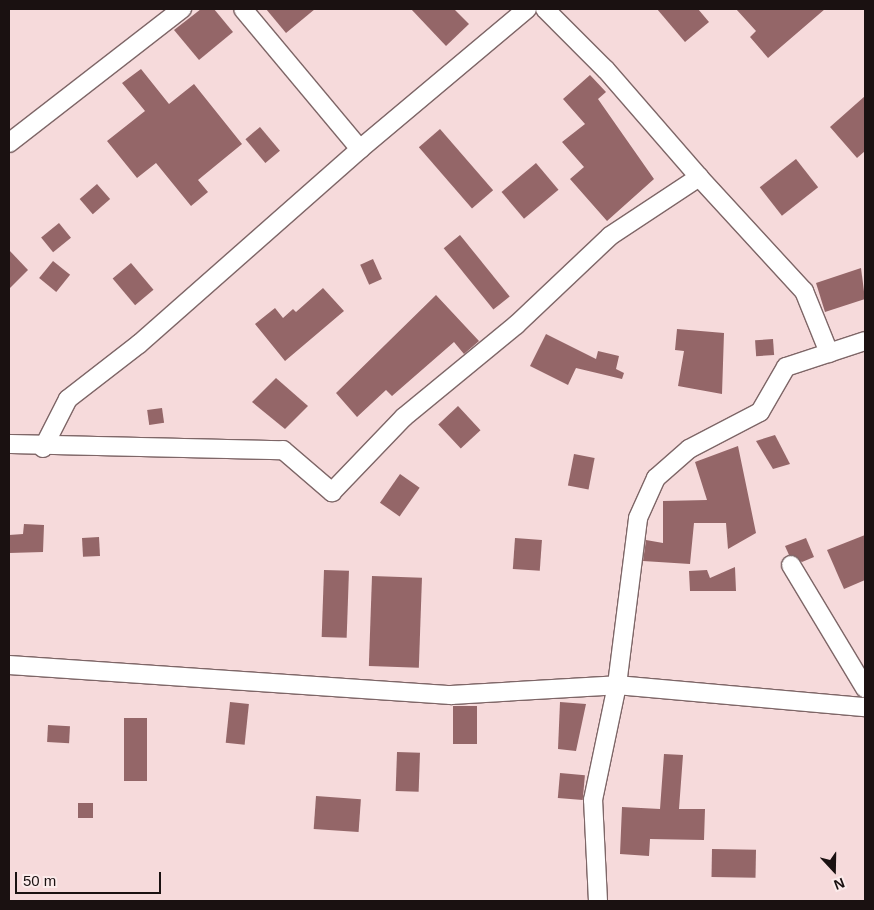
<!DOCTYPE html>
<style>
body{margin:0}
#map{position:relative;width:874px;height:910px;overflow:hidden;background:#f6dadb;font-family:Arial,sans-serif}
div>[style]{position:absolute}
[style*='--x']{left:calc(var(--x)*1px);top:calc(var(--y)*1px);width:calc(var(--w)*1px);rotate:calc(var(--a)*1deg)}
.building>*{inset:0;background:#946668;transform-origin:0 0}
.roads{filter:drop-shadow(1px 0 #7e6667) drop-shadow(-1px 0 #7e6667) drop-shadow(0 1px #7e6667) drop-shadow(0 -1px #7e6667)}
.minor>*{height:18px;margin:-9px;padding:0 9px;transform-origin:9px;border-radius:9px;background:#fff}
span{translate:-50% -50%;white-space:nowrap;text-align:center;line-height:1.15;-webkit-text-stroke:4px #fcebeb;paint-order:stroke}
.frame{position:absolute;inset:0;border:10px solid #1a1111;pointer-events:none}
.north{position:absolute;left:809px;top:845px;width:50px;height:50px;-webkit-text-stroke:4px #fcebeb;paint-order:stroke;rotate:159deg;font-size:14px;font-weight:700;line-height:20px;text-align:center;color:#1a1111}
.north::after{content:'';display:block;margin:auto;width:18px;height:22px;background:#1a1111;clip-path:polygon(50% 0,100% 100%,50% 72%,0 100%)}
.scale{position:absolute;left:15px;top:872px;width:146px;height:22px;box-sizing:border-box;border:2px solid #1a1111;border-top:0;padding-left:6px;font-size:15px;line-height:18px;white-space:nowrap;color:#1a1111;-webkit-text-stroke:4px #fcebeb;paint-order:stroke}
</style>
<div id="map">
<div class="building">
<div style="clip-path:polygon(201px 9px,214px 9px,233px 32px,199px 60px,174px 30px)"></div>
<div style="clip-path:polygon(266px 9px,315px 9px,286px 33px)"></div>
<div style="clip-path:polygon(411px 9px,454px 9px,469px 24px,446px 46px)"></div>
<div style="clip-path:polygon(657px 9px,698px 9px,709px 22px,685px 42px)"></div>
<div style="clip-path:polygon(736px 9px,825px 9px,768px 58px,750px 37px,756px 31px)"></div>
<div style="clip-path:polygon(141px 69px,169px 104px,194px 84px,242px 144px,198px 180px,208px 192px,191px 206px,156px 163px,137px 178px,107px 141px,145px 111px,122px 83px)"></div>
<div style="clip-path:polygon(590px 75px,606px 92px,598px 99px,654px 179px,607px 221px,570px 179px,584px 167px,562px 142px,585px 124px,563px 99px)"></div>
<div style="clip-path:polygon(865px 96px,865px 151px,857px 158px,830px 127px)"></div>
<div style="left:260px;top:127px;width:31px;height:19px;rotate:50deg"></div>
<div style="left:440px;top:129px;width:81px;height:28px;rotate:49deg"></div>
<div style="left:796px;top:159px;width:36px;height:46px;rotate:52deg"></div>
<div style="left:536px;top:163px;width:35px;height:45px;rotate:50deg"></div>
<div style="left:97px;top:184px;width:20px;height:23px;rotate:49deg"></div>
<div style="left:59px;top:223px;width:19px;height:23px;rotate:51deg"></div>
<div style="left:460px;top:235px;width:79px;height:21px;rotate:51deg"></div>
<div style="clip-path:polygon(9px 250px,28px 270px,9px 289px)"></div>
<div style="left:373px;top:259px;width:22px;height:14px;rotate:66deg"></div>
<div style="left:53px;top:261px;width:22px;height:22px;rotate:39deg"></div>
<div style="left:131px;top:263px;width:35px;height:24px;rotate:50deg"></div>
<div style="clip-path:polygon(861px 268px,865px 299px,825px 312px,816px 283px)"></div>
<div style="clip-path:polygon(323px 288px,344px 311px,285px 361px,255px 324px,275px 308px,283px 318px,293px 309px,296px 312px)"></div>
<div style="clip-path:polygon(436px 295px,479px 341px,464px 354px,454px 342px,392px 396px,386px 390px,357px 417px,336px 393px)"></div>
<div style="clip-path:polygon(677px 329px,724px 333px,722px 394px,678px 386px,684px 351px,675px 350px)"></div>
<div style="clip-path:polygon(546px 334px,596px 359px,598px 351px,619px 356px,616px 369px,624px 373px,622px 379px,576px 368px,568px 385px,530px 366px)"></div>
<div style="left:773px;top:339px;width:16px;height:18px;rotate:86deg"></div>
<div style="clip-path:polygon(276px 378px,308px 406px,285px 429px,252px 402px)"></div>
<div style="left:458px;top:406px;width:33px;height:27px;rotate:47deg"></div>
<div style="left:162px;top:408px;width:15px;height:15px;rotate:82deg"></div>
<div style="clip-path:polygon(775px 435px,790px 464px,773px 469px,756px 441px)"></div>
<div style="clip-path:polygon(738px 446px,756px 533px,728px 549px,726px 523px,694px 523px,690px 564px,643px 561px,646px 540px,663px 543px,663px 501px,707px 500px,695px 462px)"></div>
<div style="left:574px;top:454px;width:21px;height:32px;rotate:11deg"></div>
<div style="left:400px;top:474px;width:24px;height:35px;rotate:35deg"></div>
<div style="clip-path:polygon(24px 524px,44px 525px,43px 552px,9px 553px,9px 535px,23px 534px)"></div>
<div style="clip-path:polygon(865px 535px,865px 580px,844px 589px,827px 550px)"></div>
<div style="left:99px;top:537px;width:19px;height:17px;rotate:87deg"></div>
<div style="left:515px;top:538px;width:27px;height:31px;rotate:4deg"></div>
<div style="clip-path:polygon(806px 538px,814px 557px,802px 562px,789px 555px,785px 546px)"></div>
<div style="clip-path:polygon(735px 567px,736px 591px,690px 591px,689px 571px,707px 570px,710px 578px)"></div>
<div style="left:324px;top:570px;width:25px;height:67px;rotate:2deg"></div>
<div style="left:372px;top:576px;width:50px;height:90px;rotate:2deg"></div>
<div style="left:230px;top:702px;width:19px;height:41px;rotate:6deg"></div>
<div style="clip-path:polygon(560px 702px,586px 704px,576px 751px,558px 749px)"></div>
<div style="left:453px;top:706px;width:24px;height:38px"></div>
<div style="left:124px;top:718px;width:23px;height:63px"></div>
<div style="left:48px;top:725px;width:22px;height:17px;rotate:3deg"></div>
<div style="left:397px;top:752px;width:23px;height:39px;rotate:2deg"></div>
<div style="clip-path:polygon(664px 754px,683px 755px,679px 809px,705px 809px,704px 840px,650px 839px,649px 856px,620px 854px,622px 807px,660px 809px)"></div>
<div style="left:560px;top:773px;width:25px;height:25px;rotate:5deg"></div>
<div style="left:316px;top:796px;width:45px;height:33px;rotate:4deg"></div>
<div style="left:78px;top:803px;width:15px;height:15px"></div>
<div style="left:712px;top:849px;width:44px;height:28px;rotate:1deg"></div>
</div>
<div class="roads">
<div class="minor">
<div style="--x:545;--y:9;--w:86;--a:45"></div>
<div style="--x:606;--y:70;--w:142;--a:49"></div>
<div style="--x:9;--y:143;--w:219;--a:-37.8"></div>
<div style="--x:360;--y:149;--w:218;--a:-40"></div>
<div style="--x:9;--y:444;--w:274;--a:1.3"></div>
<div style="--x:283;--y:450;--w:65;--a:40.6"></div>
<div style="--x:332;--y:492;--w:104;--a:-46.2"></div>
<div style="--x:404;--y:417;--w:145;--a:-39.4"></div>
<div style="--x:516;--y:325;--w:129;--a:-43.4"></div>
<div style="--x:610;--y:236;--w:107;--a:-33.5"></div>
<div style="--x:699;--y:177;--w:155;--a:47.4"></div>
<div style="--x:804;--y:291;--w:67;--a:68"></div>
<div style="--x:43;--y:448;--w:55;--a:-63"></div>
<div style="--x:68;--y:399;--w:90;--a:-37.8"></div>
<div style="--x:139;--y:344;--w:295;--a:-41.4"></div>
<div style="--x:360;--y:149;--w:182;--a:-129.9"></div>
<div style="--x:791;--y:565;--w:144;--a:59"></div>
<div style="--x:9;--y:665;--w:443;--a:3.9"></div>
<div style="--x:451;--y:695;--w:166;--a:-3.4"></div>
<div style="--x:617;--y:685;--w:249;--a:5.1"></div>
<div style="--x:598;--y:901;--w:101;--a:-92.8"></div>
<div style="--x:593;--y:800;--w:117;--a:-78.2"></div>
<div style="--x:617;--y:685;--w:168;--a:-82.8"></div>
<div style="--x:638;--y:518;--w:44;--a:-65.8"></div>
<div style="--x:656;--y:478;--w:44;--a:-41.3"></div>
<div style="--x:689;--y:449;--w:80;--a:-27.5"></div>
<div style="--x:760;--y:412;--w:52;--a:-60"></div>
<div style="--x:786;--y:367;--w:83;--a:-18.2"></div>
</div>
</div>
<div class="frame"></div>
<div class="north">N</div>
<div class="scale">50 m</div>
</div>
